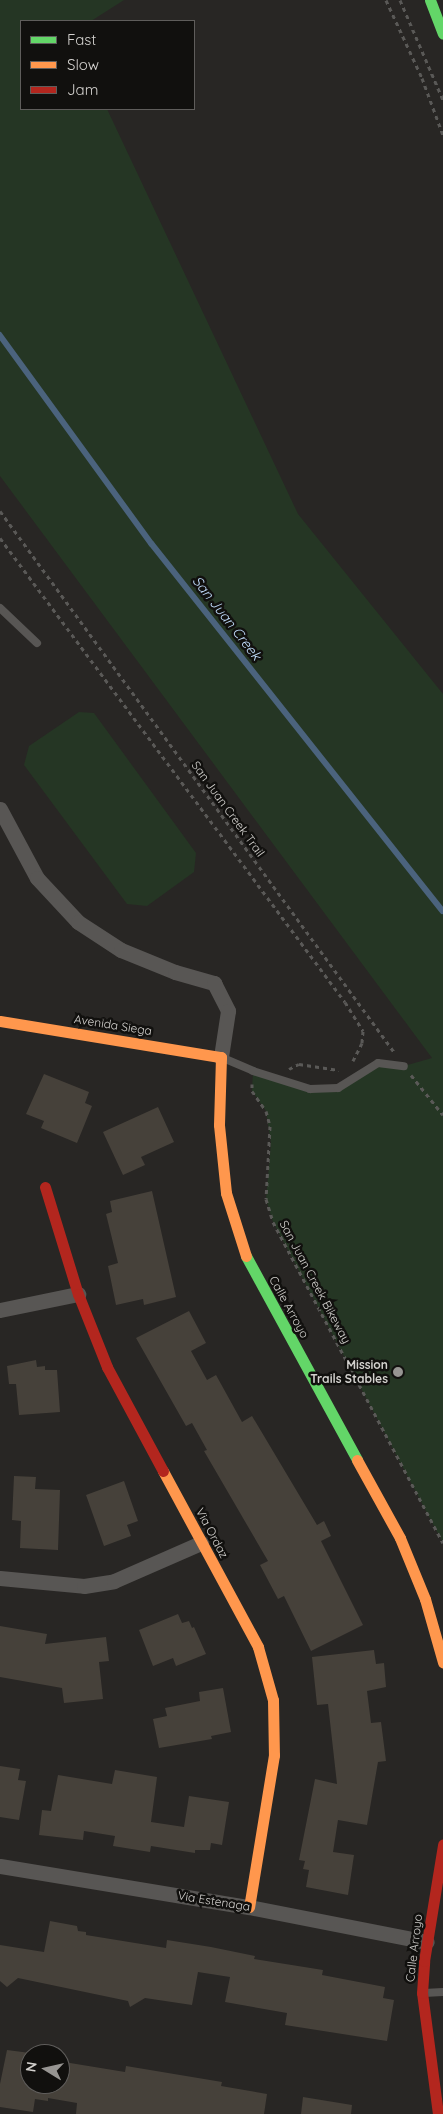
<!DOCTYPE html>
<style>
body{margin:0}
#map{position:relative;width:443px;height:2114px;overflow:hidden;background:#282624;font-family:Quicksand,sans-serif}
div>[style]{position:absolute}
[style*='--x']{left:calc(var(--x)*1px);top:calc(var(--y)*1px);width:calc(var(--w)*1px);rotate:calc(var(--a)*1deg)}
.green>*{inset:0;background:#253624}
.stream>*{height:5.5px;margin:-2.75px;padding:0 2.75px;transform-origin:2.75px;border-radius:2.75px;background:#4b637d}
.building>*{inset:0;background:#46413a}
.path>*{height:3px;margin-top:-1.5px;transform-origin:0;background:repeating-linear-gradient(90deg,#5a5957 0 4px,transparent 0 8px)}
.lane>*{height:8px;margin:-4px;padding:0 4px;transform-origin:4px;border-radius:4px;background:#585654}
.street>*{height:15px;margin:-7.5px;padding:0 7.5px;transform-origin:7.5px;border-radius:7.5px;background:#585654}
.fast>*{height:11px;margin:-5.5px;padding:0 5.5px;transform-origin:5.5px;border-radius:5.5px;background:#63d668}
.slow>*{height:11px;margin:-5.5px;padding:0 5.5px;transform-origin:5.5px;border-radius:5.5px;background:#ff974d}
.jam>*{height:11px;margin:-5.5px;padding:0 5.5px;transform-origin:5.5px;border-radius:5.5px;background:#b3261e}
.dots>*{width:14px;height:14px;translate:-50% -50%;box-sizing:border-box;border:2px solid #11100e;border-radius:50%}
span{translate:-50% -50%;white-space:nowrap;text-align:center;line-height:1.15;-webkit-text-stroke:5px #11100e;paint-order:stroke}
.street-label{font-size:12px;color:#d3d1ce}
.poi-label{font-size:12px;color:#d3d1ce;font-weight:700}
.right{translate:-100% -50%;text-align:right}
.water-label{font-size:14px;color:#bdd8f7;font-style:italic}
.legend{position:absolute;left:20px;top:20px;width:175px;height:90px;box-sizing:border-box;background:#11100e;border:1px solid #5f5d5b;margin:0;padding:6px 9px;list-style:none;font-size:15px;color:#d3d1ce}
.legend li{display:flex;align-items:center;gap:10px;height:25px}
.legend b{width:25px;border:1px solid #5f5d5b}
.north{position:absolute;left:20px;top:2044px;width:50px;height:50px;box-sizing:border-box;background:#11100e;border:1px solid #5f5d5b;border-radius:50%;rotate:279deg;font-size:14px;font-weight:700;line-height:20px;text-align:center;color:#d3d1ce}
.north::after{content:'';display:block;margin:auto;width:18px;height:22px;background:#979592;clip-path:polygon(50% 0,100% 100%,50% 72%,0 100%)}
</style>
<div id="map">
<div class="green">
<div style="clip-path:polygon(0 0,124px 0,91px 21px,21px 21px,21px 109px,107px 109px,298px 514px,443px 694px,443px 1543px,273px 1222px,266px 1199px,271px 1143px,266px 1111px,252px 1091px,253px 1071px,310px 1089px,337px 1088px,378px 1063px,404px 1066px,432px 1058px,0 476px)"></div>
<div style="clip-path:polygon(79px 712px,94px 713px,196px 853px,194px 872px,147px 906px,127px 904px,24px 765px,29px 746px)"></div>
</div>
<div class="stream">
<div style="--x:0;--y:335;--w:258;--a:54"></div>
<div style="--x:152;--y:544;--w:468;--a:51.6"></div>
</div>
<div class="building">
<div style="clip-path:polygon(44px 1074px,89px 1092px,85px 1103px,92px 1106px,77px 1143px,41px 1128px,44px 1121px,26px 1114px)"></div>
<div style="clip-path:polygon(158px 1107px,174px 1142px,141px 1157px,145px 1165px,123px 1175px,103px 1132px)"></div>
<div style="clip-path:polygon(152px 1191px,176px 1297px,144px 1305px,143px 1299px,116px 1305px,108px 1266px,118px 1263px,106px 1214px,112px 1212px,110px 1201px)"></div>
<div style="clip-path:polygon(189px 1311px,206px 1343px,191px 1351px,207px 1380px,216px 1375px,242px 1422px,252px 1416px,317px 1525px,324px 1521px,331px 1536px,321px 1541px,363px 1625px,311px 1651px,284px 1596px,278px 1599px,260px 1565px,268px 1561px,204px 1451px,207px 1450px,192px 1423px,186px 1426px,136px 1338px)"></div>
<div style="clip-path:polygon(36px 1360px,37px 1367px,45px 1366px,45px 1370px,57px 1370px,60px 1412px,19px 1415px,16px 1384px,9px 1384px,7px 1366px)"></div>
<div style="clip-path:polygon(14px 1476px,36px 1477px,35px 1489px,60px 1490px,58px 1550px,20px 1548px,21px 1521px,12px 1520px)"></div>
<div style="clip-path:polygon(124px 1481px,138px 1521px,127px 1525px,131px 1536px,104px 1546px,86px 1495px)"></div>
<div style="clip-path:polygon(178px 1614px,182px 1623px,189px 1621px,192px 1628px,194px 1627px,206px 1654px,176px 1666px,173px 1658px,153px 1666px,139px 1630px)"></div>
<div style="clip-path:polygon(0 1626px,47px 1634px,45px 1644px,106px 1637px,109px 1661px,99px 1662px,103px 1699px,64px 1703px,62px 1688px,0 1677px)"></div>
<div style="clip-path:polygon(374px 1650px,376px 1664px,384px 1663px,386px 1687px,367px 1691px,371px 1723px,381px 1722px,386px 1761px,378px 1762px,367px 1825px,338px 1820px,333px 1852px,354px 1855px,348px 1895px,306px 1887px,309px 1870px,303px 1869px,305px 1861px,299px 1860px,315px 1779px,337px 1784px,328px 1704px,317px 1705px,312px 1657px)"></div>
<div style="clip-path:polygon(223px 1688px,231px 1732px,211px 1736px,212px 1739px,159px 1748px,153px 1719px,167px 1716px,165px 1708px,200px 1701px,199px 1692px)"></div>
<div style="clip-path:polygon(0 1766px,20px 1769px,18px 1780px,26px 1781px,19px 1820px,0 1817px)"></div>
<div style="clip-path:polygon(115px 1770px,157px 1777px,151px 1822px,184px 1827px,189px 1796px,229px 1802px,222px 1845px,211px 1843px,210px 1850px,195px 1850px,195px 1853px,151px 1846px,150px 1852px,113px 1846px,115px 1836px,84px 1831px,83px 1840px,39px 1835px,42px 1810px,51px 1811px,58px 1775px,112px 1784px)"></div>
<div style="clip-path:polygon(50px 1921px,77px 1926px,78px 1931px,86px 1932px,86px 1935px,166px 1948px,167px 1940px,211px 1947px,255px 1956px,254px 1959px,323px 1970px,322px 1975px,385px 1987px,383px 1998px,394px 2000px,387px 2041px,285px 2025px,287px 2013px,225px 2002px,230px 1977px,198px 1972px,192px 2005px,145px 1998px,130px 2007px,128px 2001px,18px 1978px,7px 1987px,0 1981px,0 1945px,44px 1952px)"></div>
<div style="clip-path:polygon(7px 2050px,30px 2053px,30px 2084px,60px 2084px,64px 2062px,125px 2072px,126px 2066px,222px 2082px,221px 2086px,267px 2094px,264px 2114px,76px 2114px,77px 2103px,48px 2098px,48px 2101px,35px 2099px,33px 2112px,0 2107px,0 2084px)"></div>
<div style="clip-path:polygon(303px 2097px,352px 2105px,351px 2114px,301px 2114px)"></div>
</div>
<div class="path">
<div style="--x:386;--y:0;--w:86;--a:65.2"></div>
<div style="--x:422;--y:78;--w:61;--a:69.8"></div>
<div style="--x:400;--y:0;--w:109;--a:66.7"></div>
<div style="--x:0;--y:511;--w:669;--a:53.93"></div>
<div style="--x:0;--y:538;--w:578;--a:53.37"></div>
<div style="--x:345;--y:1002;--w:34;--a:58"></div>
<div style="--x:363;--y:1031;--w:12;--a:95"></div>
<div style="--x:362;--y:1043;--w:20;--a:117"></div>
<div style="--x:289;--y:1069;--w:11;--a:-27"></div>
<div style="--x:299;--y:1064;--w:40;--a:8.5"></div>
<div style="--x:411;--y:1075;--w:51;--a:51.3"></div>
<div style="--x:252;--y:1084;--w:7;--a:90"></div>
<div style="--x:252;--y:1091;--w:24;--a:55"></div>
<div style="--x:266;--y:1111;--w:16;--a:75"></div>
<div style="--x:270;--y:1126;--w:73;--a:93.1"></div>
<div style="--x:266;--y:1199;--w:24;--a:73"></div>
<div style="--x:273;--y:1222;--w:363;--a:62.1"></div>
</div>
<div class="lane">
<div style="--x:0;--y:608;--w:51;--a:43.4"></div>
<div style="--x:223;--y:1058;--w:33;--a:23"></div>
<div style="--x:253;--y:1071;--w:60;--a:17.5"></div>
<div style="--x:310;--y:1089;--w:28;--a:-2"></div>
<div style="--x:338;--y:1088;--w:47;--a:-32"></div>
<div style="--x:378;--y:1063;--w:26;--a:7"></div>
<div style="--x:424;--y:1993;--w:19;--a:-3"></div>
</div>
<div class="street">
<div style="--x:0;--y:809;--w:78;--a:61.8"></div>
<div style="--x:37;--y:878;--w:60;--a:47"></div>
<div style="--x:78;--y:922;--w:51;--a:33.1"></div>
<div style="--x:121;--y:950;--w:58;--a:22.2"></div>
<div style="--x:175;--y:972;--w:41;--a:15.8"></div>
<div style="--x:214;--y:983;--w:31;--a:63"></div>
<div style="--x:228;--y:1011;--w:47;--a:98.7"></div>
<div style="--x:0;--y:1310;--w:80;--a:-11.6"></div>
<div style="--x:0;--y:1578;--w:84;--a:5.4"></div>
<div style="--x:84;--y:1586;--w:30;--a:-9"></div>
<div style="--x:114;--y:1581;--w:95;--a:-23.6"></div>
<div style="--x:0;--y:1866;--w:252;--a:9.4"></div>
<div style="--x:249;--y:1907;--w:181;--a:11.1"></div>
</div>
<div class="fast">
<div style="--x:430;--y:0;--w:36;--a:69"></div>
<div style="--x:246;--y:1256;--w:232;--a:61.4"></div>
</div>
<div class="slow">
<div style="--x:0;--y:1021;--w:224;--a:9.3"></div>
<div style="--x:221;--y:1057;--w:68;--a:91.7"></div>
<div style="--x:219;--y:1125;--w:68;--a:84.1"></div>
<div style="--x:226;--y:1193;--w:66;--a:72.4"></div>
<div style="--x:357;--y:1460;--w:89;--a:61.1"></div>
<div style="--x:400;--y:1538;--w:66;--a:67.7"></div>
<div style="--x:425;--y:1599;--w:66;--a:74.1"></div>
<div style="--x:163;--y:1471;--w:200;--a:61.6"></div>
<div style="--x:258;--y:1647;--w:55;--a:74.2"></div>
<div style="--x:273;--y:1700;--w:55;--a:89"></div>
<div style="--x:274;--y:1755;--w:154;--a:99.3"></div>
</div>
<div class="jam">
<div style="--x:45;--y:1187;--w:112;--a:72.9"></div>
<div style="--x:78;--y:1294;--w:79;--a:68.3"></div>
<div style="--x:107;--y:1367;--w:118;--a:61.7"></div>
<div style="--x:438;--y:2114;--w:122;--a:-97.5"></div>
<div style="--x:422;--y:1993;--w:32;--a:-86"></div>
<div style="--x:424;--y:1961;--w:118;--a:-80.7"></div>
</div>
<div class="dots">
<div style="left:398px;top:1372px;background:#979592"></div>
</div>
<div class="street-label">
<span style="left:228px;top:809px;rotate:54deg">San Juan Creek Trail</span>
<span style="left:113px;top:1025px;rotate:9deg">Avenida Siega</span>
<span style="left:315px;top:1282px;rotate:62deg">San Juan Creek Bikeway</span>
<span style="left:289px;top:1307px;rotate:61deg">Calle Arroyo</span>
<span style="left:212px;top:1533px;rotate:62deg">Via Ordaz</span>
<span style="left:214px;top:1901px;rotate:9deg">Via Estenaga</span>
<span style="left:414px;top:1948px;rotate:-83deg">Calle Arroyo</span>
</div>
<div class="poi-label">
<span class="right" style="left:388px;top:1372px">Mission<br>Trails Stables</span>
</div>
<div class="water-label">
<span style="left:227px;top:618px;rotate:52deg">San Juan Creek</span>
</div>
<ul class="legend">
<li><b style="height:6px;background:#63d668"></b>Fast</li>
<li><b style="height:6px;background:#ff974d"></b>Slow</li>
<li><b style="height:6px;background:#b3261e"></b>Jam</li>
</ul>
<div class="north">N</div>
</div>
